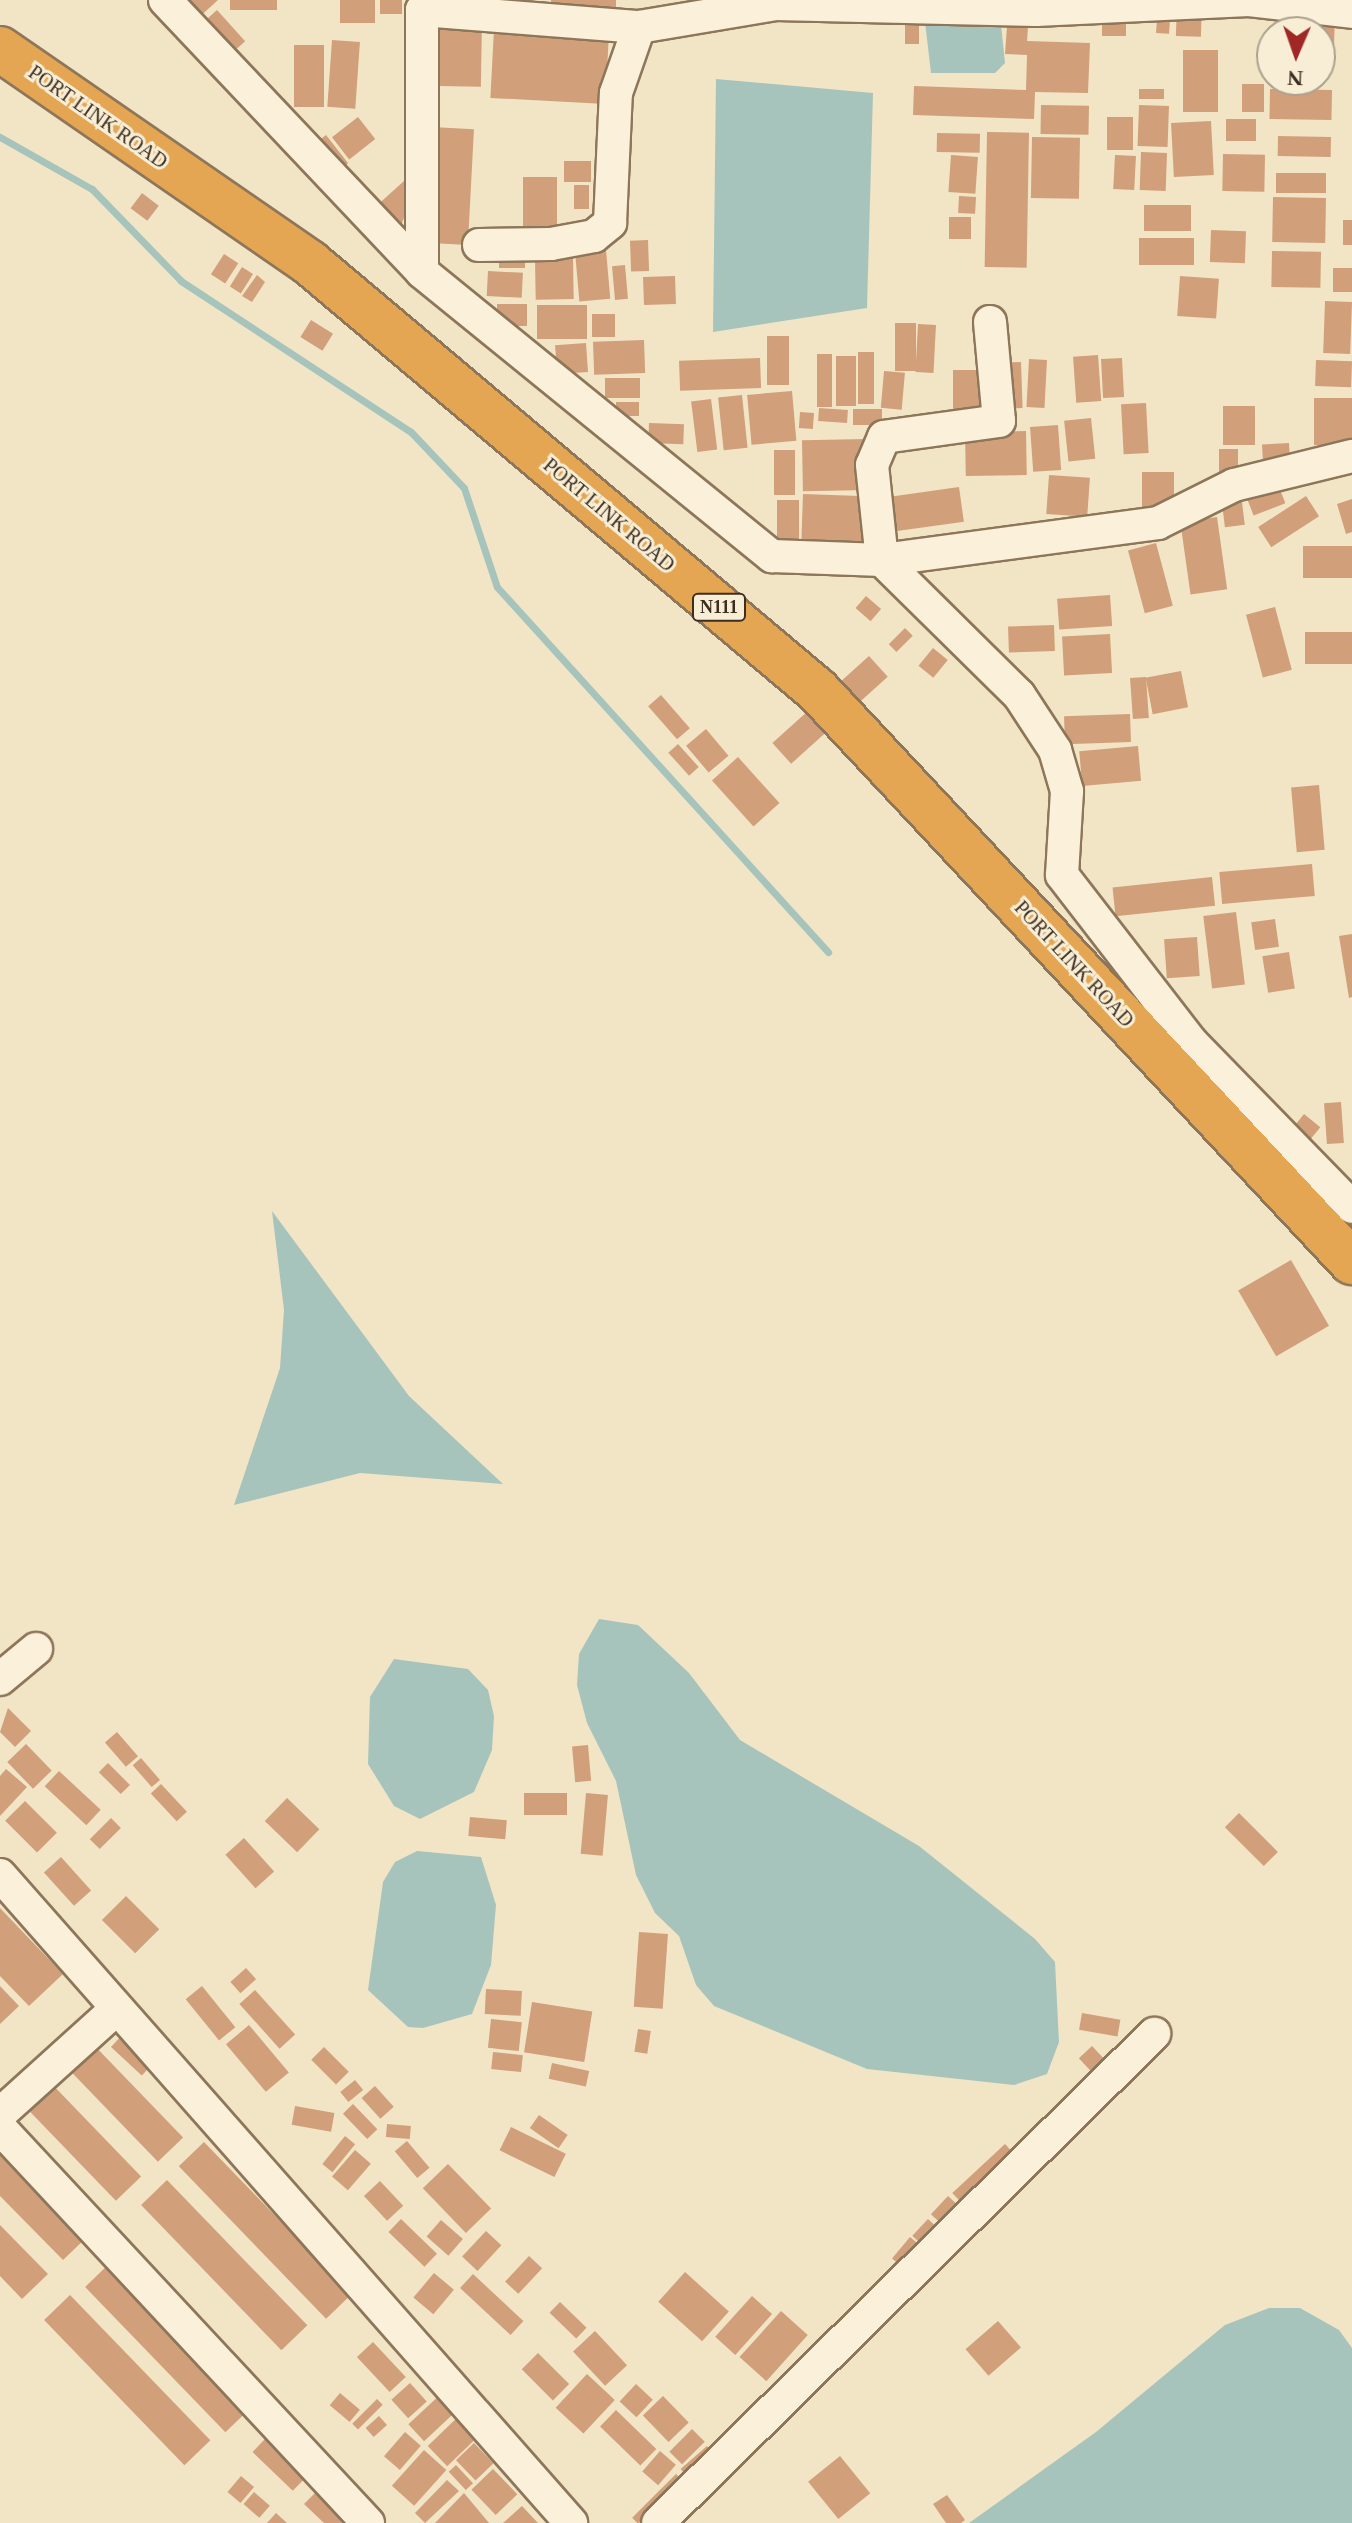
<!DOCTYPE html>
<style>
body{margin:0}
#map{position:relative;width:1352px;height:2523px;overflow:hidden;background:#f1e5c6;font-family:"Times New Roman",serif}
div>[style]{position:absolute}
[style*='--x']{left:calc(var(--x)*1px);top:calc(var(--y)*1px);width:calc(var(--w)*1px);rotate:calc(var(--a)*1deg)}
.water>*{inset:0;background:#a7c4bc}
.stream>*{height:7px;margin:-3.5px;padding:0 3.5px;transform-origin:3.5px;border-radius:3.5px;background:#a7c4bc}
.building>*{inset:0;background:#d19f7a;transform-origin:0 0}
.roads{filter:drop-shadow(2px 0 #8e765a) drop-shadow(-2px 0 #8e765a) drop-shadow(0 2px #8e765a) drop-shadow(0 -2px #8e765a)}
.minor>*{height:32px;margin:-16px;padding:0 16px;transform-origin:16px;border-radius:16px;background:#fbf1da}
.highway>*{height:44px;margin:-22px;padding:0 22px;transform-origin:22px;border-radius:22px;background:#e4a653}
span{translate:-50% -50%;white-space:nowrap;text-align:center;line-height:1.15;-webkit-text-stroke:6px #f8eed6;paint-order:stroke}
.shield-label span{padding:2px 6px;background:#f8eed6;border:2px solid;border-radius:6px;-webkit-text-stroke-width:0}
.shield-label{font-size:18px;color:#3d2e1f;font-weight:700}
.street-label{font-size:20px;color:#3d2e1f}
.north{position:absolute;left:1256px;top:16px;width:80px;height:80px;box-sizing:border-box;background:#f8eed6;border:2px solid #ada18d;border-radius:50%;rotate:182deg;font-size:22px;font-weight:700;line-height:32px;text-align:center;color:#3d2e1f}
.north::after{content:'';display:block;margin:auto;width:28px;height:36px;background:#a02726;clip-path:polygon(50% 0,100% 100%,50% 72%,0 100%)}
</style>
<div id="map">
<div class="water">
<div style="clip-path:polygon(1000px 15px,1005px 63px,995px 73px,931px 73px,925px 22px)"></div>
<div style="clip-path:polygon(716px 79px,873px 93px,867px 308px,713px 332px)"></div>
<div style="clip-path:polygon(272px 1211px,409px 1396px,503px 1484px,360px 1473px,234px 1505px,280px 1368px,284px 1310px)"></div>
<div style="clip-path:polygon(599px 1619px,638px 1625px,689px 1673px,740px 1740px,919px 1846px,1035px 1939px,1055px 1962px,1059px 2042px,1047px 2074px,1014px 2085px,867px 2069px,714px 2006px,696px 1985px,679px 1936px,655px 1913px,636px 1875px,616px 1781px,587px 1723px,577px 1685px,579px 1654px)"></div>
<div style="clip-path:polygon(394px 1659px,468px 1669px,488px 1690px,494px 1716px,492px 1750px,474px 1792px,420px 1819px,394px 1806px,368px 1764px,370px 1697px)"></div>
<div style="clip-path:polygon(417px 1851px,481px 1857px,496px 1905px,491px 1965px,472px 2014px,423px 2028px,408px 2027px,368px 1990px,383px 1882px,395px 1862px)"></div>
<div style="clip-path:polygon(1269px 2308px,1300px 2308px,1339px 2330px,1352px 2348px,1352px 2523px,969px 2523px,1096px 2432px,1225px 2325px)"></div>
</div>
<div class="stream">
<div style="--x:0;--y:137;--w:106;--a:29.5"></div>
<div style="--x:92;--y:189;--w:128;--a:45.9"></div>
<div style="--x:181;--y:281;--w:275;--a:33.3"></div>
<div style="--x:411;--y:432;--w:77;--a:46.6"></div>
<div style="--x:464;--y:488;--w:104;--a:71.6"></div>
<div style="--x:497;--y:587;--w:493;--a:47.8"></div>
</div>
<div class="building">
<div style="clip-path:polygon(176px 0,218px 0,195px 21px)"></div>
<div style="left:230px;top:0;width:47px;height:10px"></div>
<div style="left:340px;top:0;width:35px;height:23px"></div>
<div style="left:380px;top:0;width:22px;height:14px"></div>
<div style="left:551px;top:0;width:65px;height:10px"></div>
<div style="left:1177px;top:4px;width:25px;height:32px;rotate:2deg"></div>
<div style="left:1158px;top:5px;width:13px;height:28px;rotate:4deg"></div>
<div style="left:217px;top:10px;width:42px;height:25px;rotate:48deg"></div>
<div style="left:905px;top:11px;width:14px;height:33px"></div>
<div style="clip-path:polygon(1008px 12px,1029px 13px,1027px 41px,1090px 43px,1088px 93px,1035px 92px,1034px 119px,913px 115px,914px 86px,1026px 90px,1027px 55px,1005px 54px)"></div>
<div style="left:1102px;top:14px;width:24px;height:22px"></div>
<div style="clip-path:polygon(1282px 15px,1335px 15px,1334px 45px,1320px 45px,1320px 32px,1282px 32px)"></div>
<div style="left:440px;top:20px;width:42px;height:66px;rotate:1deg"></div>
<div style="left:494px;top:29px;width:115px;height:69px;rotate:3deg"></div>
<div style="left:332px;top:40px;width:28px;height:67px;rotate:4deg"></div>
<div style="left:294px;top:45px;width:30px;height:62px"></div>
<div style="left:1183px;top:50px;width:35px;height:62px"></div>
<div style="left:1242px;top:84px;width:22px;height:28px"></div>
<div style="left:1139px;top:89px;width:25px;height:10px"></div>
<div style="left:1270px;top:89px;width:62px;height:30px;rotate:1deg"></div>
<div style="left:1041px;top:105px;width:48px;height:29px;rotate:1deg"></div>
<div style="left:1139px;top:105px;width:30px;height:41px;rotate:2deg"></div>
<div style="left:358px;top:117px;width:28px;height:33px;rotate:52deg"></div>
<div style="left:1107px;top:117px;width:26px;height:33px"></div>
<div style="left:1226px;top:119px;width:30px;height:22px"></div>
<div style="left:1211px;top:121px;width:54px;height:40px;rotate:87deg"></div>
<div style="left:432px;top:127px;width:42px;height:116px;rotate:3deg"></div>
<div style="left:987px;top:132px;width:42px;height:135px;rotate:1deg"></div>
<div style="left:937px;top:133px;width:43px;height:19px;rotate:1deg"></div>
<div style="left:326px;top:135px;width:36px;height:14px;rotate:52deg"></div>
<div style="left:1278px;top:136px;width:53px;height:20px;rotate:1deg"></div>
<div style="left:1032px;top:137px;width:48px;height:61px;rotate:1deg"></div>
<div style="left:1141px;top:152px;width:26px;height:38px;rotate:2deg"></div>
<div style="left:1223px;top:154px;width:42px;height:37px;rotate:1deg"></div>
<div style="left:951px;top:155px;width:27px;height:37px;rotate:4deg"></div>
<div style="left:1115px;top:155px;width:21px;height:34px;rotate:3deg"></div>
<div style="left:564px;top:161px;width:27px;height:21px"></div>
<div style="left:1326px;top:173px;width:20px;height:50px;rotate:90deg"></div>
<div style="left:523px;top:177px;width:34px;height:50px"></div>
<div style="clip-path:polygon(404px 181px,415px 191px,399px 230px,373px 209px)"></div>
<div style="left:574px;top:185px;width:15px;height:24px"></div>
<div style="left:142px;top:193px;width:21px;height:19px;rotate:37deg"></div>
<div style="left:959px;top:196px;width:17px;height:17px;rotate:3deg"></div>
<div style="left:1273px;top:197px;width:53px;height:45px;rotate:1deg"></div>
<div style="left:1144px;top:205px;width:47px;height:26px"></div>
<div style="left:949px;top:217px;width:22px;height:22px"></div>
<div style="left:1343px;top:220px;width:9px;height:25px"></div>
<div style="left:1211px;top:230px;width:35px;height:32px;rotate:2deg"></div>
<div style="left:1139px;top:238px;width:55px;height:27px"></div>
<div style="left:648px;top:240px;width:31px;height:18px;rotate:88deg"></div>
<div style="left:499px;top:250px;width:26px;height:18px"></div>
<div style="left:606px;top:250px;width:49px;height:31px;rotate:85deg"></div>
<div style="left:1272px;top:251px;width:49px;height:36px;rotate:1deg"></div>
<div style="left:224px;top:254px;width:17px;height:24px;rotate:33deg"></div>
<div style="left:573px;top:258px;width:41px;height:38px;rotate:89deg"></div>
<div style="left:625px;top:265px;width:34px;height:13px;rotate:85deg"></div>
<div style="left:242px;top:267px;width:13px;height:23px;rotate:32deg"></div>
<div style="left:1333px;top:268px;width:19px;height:24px"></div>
<div style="left:488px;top:271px;width:35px;height:25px;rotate:3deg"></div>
<div style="clip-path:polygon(257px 275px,265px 282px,252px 302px,242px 296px)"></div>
<div style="left:675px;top:276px;width:28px;height:32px;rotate:88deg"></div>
<div style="left:1180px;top:276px;width:39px;height:40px;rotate:4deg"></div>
<div style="left:1325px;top:301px;width:27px;height:52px;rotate:2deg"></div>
<div style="left:497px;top:304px;width:30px;height:22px"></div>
<div style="left:537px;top:305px;width:50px;height:34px"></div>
<div style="left:592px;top:314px;width:23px;height:23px"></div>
<div style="left:311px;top:320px;width:26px;height:20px;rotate:32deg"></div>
<div style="left:895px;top:323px;width:21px;height:48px"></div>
<div style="left:918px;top:324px;width:18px;height:48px;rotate:3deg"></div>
<div style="left:767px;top:336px;width:22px;height:49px"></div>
<div style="left:644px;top:340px;width:33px;height:51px;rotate:88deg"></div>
<div style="left:586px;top:343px;width:29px;height:31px;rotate:86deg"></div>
<div style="left:874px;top:352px;width:52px;height:16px;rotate:90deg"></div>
<div style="left:817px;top:354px;width:15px;height:53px"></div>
<div style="left:1098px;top:355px;width:46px;height:25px;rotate:86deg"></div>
<div style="left:836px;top:356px;width:20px;height:50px"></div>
<div style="left:760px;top:358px;width:30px;height:81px;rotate:88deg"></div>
<div style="left:1122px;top:358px;width:39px;height:21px;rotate:87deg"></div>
<div style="left:1029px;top:359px;width:18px;height:48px;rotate:3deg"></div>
<div style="left:1316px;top:360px;width:36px;height:26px;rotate:2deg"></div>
<div style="left:1021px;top:362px;width:46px;height:18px;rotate:88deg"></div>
<div style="left:953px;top:370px;width:32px;height:39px"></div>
<div style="left:884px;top:371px;width:21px;height:37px;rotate:5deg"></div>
<div style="left:605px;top:378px;width:35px;height:20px"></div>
<div style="left:792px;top:391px;width:50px;height:45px;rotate:85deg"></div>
<div style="left:742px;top:395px;width:53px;height:24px;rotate:84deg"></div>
<div style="left:1352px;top:398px;width:47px;height:38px;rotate:90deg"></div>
<div style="left:711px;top:399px;width:51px;height:20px;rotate:83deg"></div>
<div style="left:616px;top:402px;width:23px;height:14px"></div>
<div style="left:1146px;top:403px;width:50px;height:25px;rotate:87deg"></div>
<div style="left:1223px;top:406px;width:32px;height:39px"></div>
<div style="left:819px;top:408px;width:29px;height:13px;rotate:4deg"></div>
<div style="left:853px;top:409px;width:29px;height:16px"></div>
<div style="left:800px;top:412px;width:14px;height:16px;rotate:4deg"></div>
<div style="left:1091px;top:418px;width:41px;height:27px;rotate:84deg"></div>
<div style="left:649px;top:423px;width:35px;height:20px;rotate:2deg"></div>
<div style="left:1058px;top:425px;width:45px;height:28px;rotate:86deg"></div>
<div style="left:1026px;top:431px;width:44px;height:61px;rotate:89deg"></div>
<div style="left:867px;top:439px;width:51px;height:65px;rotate:89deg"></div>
<div style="left:1289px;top:443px;width:22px;height:27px;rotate:87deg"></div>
<div style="left:1219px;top:449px;width:19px;height:27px"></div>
<div style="left:774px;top:450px;width:21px;height:45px"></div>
<div style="left:1142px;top:472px;width:32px;height:39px"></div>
<div style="left:1049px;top:475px;width:41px;height:39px;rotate:4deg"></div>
<div style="left:1276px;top:479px;width:26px;height:34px;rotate:69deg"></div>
<div style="left:959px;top:487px;width:35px;height:82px;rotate:82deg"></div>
<div style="left:803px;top:494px;width:64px;height:49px;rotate:2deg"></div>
<div style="left:1241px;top:494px;width:31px;height:20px;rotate:83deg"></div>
<div style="left:1306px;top:496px;width:24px;height:57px;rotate:57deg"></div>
<div style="clip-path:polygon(1352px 499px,1352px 532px,1346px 534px,1337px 504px)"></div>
<div style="left:777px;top:500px;width:22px;height:42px"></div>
<div style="left:1217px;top:517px;width:73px;height:37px;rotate:82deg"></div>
<div style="left:1156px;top:543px;width:65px;height:29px;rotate:75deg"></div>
<div style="left:1352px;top:546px;width:32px;height:49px;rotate:90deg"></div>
<div style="left:1110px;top:595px;width:31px;height:53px;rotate:86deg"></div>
<div style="left:866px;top:596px;width:20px;height:16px;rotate:41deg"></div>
<div style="left:1275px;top:607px;width:65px;height:30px;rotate:75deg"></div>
<div style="left:1054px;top:625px;width:26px;height:46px;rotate:88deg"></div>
<div style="left:905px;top:628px;width:11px;height:23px;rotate:45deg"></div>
<div style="left:1352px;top:632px;width:32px;height:47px;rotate:90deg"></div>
<div style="left:1110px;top:634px;width:39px;height:48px;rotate:87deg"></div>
<div style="left:933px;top:648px;width:19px;height:23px;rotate:39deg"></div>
<div style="left:869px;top:656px;width:28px;height:130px;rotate:48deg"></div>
<div style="left:1181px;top:671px;width:37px;height:36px;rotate:79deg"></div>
<div style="left:1146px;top:677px;width:41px;height:16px;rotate:86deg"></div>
<div style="left:661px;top:695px;width:44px;height:17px;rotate:49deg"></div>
<div style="left:1130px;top:714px;width:28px;height:66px;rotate:88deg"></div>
<div style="left:706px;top:729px;width:35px;height:26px;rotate:50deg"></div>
<div style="left:678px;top:744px;width:31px;height:13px;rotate:48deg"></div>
<div style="left:1138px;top:746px;width:35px;height:59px;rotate:85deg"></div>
<div style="left:738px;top:757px;width:62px;height:35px;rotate:48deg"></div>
<div style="left:1319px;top:785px;width:65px;height:28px;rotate:85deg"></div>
<div style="left:1312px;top:864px;width:32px;height:93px;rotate:85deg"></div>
<div style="left:1212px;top:877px;width:29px;height:100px;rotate:84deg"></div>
<div style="left:1236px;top:912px;width:73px;height:33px;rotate:83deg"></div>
<div style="left:1275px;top:919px;width:28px;height:24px;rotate:82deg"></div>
<div style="clip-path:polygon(1352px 934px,1352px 997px,1349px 998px,1339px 936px)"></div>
<div style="left:1197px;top:937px;width:39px;height:33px;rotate:86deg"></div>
<div style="left:1289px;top:952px;width:37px;height:27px;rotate:81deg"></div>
<div style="left:1341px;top:1102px;width:41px;height:17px;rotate:86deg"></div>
<div style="left:1304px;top:1114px;width:21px;height:15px;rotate:39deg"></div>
<div style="left:1291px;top:1260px;width:76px;height:61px;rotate:60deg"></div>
<div style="clip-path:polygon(8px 1708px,31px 1731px,15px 1747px,0 1732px)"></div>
<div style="left:117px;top:1732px;width:32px;height:16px;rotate:49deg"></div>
<div style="left:26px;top:1744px;width:37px;height:26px;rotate:46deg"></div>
<div style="left:588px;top:1745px;width:36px;height:16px;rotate:85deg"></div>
<div style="left:141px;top:1758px;width:29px;height:11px;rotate:49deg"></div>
<div style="left:108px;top:1763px;width:31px;height:13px;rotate:45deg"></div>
<div style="clip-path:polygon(6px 1769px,27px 1787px,0 1816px,0 1776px)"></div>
<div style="left:59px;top:1771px;width:57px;height:21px;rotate:43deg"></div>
<div style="left:161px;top:1784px;width:38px;height:14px;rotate:47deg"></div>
<div style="left:524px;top:1793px;width:43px;height:22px"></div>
<div style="left:586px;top:1793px;width:22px;height:61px;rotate:5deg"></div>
<div style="left:287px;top:1798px;width:45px;height:32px;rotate:44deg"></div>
<div style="left:25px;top:1801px;width:45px;height:28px;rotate:45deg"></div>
<div style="left:1239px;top:1813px;width:55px;height:20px;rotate:45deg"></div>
<div style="left:470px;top:1817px;width:37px;height:19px;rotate:5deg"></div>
<div style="left:111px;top:1818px;width:14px;height:30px;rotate:45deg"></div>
<div style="left:244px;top:1838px;width:45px;height:25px;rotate:48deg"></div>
<div style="left:61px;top:1857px;width:45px;height:23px;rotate:48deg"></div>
<div style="left:126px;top:1896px;width:47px;height:34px;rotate:45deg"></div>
<div style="clip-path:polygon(0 1908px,63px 1974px,29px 2006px,0 1976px)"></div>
<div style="left:639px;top:1932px;width:29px;height:75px;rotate:4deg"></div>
<div style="left:246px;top:1968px;width:15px;height:21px;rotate:48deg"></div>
<div style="clip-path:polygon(0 1986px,19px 2006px,0 2024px)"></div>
<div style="left:202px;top:1986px;width:53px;height:21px;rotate:51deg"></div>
<div style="left:486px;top:1989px;width:36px;height:25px;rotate:3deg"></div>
<div style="left:255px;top:1990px;width:60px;height:21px;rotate:48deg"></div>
<div style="left:532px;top:2002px;width:61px;height:51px;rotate:9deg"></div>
<div style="left:1082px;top:2013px;width:39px;height:17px;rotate:10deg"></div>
<div style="left:491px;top:2019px;width:31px;height:29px;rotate:6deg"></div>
<div style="left:249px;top:2025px;width:62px;height:30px;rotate:50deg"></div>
<div style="left:638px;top:2029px;width:13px;height:23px;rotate:9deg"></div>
<div style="left:124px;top:2033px;width:42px;height:19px;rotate:43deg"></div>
<div style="left:90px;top:2041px;width:134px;height:35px;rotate:46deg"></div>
<div style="left:1092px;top:2046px;width:23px;height:18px;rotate:47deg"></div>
<div style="left:324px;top:2047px;width:35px;height:18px;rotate:45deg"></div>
<div style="left:493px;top:2052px;width:30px;height:17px;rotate:6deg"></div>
<div style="left:552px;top:2063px;width:38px;height:16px;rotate:12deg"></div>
<div style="left:48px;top:2080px;width:134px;height:35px;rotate:46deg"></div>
<div style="left:355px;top:2080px;width:13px;height:19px;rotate:51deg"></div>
<div style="left:375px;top:2086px;width:28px;height:18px;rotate:48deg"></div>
<div style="left:353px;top:2104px;width:35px;height:14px;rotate:46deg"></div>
<div style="left:295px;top:2106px;width:40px;height:19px;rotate:10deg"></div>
<div style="left:539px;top:2115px;width:35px;height:16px;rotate:35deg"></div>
<div style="left:387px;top:2124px;width:24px;height:13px;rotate:5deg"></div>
<div style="left:511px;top:2127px;width:61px;height:26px;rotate:26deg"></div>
<div style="left:345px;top:2136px;width:13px;height:36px;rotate:39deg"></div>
<div style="left:407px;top:2141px;width:35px;height:16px;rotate:50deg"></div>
<div style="left:204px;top:2142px;width:212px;height:35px;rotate:46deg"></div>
<div style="left:1005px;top:2144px;width:19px;height:72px;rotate:47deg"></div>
<div style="clip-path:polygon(0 2145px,88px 2236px,63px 2260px,0 2196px)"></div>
<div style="left:355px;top:2150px;width:21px;height:35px;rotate:41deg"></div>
<div style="left:448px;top:2164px;width:62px;height:35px;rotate:46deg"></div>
<div style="left:167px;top:2180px;width:202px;height:36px;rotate:46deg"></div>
<div style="left:380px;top:2181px;width:34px;height:22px;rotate:47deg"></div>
<div style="left:948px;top:2196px;width:22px;height:25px;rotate:43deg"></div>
<div style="left:401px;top:2219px;width:50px;height:18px;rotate:44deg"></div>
<div style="left:928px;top:2219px;width:18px;height:23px;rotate:43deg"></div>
<div style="left:441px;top:2220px;width:29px;height:22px;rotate:41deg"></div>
<div style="clip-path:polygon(0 2225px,48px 2274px,22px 2299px,0 2276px)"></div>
<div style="left:486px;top:2231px;width:21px;height:35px;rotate:43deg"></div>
<div style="left:910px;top:2237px;width:16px;height:28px;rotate:40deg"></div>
<div style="left:529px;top:2256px;width:18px;height:35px;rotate:43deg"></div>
<div style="left:111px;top:2262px;width:202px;height:36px;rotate:46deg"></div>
<div style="left:685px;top:2272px;width:59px;height:40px;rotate:42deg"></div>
<div style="left:434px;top:2273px;width:26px;height:32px;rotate:40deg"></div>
<div style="left:473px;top:2274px;width:69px;height:19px;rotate:43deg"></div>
<div style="left:70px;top:2295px;width:202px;height:36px;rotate:46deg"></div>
<div style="left:752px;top:2296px;width:27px;height:55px;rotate:42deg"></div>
<div style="left:560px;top:2302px;width:37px;height:15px;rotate:44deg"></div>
<div style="left:781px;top:2311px;width:36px;height:62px;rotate:42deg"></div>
<div style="left:998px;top:2321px;width:35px;height:43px;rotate:49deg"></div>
<div style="left:595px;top:2331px;width:47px;height:30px;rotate:47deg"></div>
<div style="left:373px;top:2342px;width:48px;height:22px;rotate:47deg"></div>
<div style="left:538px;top:2353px;width:44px;height:23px;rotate:45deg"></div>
<div style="left:587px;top:2374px;width:38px;height:46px;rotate:43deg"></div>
<div style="left:410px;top:2383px;width:25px;height:25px;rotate:48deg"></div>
<div style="left:636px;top:2384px;width:23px;height:24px;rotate:43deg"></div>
<div style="left:340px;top:2393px;width:26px;height:16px;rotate:40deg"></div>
<div style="left:442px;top:2393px;width:23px;height:46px;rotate:47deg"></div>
<div style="left:663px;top:2396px;width:37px;height:28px;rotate:46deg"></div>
<div style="left:377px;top:2399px;width:8px;height:35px;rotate:45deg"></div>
<div style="left:616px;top:2410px;width:56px;height:23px;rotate:44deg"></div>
<div style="left:463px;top:2412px;width:28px;height:49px;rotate:46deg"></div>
<div style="left:379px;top:2416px;width:12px;height:18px;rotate:48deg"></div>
<div style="left:692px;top:2429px;width:18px;height:32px;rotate:45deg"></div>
<div style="left:405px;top:2432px;width:21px;height:32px;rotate:41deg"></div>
<div style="left:265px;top:2439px;width:56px;height:18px;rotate:44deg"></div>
<div style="left:474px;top:2443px;width:28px;height:25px;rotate:46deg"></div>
<div style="left:707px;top:2446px;width:11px;height:35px;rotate:49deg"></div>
<div style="left:424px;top:2450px;width:30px;height:48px;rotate:42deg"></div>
<div style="left:660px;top:2451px;width:21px;height:27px;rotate:41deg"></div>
<div style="left:840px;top:2456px;width:48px;height:41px;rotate:51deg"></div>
<div style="left:456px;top:2465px;width:25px;height:10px;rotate:47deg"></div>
<div style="left:493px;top:2469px;width:35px;height:30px;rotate:46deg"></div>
<div style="left:676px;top:2474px;width:8px;height:62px;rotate:45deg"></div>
<div style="left:241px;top:2476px;width:17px;height:21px;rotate:40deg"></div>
<div style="clip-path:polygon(447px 2480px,459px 2491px,425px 2523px,415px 2513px)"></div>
<div style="clip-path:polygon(318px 2490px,346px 2518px,341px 2523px,324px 2523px,304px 2504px)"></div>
<div style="left:254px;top:2492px;width:21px;height:16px;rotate:41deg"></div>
<div style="clip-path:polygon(464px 2493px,489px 2523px,435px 2523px)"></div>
<div style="clip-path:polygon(947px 2495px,965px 2520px,961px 2523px,946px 2523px,933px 2504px)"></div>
<div style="clip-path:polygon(522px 2506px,538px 2523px,503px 2523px)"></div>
<div style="clip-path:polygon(276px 2513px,287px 2523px,267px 2523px)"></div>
</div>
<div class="roads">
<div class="minor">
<div style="--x:165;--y:0;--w:374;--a:46.6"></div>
<div style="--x:422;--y:272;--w:451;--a:39.1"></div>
<div style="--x:772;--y:556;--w:110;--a:2.1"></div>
<div style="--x:882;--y:560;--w:278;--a:-7.6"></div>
<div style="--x:1158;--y:523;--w:85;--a:-26.6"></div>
<div style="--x:1234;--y:485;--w:122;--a:-13.8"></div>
<div style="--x:479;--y:245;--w:72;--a:-0.8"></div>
<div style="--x:551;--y:244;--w:44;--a:-10.5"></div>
<div style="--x:594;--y:236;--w:21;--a:-39"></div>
<div style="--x:610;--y:223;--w:130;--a:-87.4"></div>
<div style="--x:616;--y:93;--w:70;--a:-70.8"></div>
<div style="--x:422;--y:272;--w:262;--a:-90"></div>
<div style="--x:422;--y:10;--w:218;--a:4.5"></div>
<div style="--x:639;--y:27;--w:139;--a:-9.5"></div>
<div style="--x:776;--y:4;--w:260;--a:1.3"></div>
<div style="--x:1036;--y:10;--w:213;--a:-2.7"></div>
<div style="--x:1249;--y:0;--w:104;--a:6.6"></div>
<div style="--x:990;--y:322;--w:99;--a:84.8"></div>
<div style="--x:999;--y:421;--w:116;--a:172.1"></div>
<div style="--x:884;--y:437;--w:30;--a:113"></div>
<div style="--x:872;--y:465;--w:96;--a:84"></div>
<div style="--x:882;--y:560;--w:192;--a:44.6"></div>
<div style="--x:1019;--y:695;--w:66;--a:56.8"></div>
<div style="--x:1055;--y:750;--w:43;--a:73.7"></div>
<div style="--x:1067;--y:791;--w:84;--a:93.4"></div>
<div style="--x:1062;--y:875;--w:212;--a:52.3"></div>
<div style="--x:1192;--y:1043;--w:229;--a:45.7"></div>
<div style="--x:0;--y:1679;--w:47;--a:-39.8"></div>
<div style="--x:0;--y:1875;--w:864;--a:48.61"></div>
<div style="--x:0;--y:2114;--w:155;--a:-42.1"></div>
<div style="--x:0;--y:2128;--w:540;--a:47.03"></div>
<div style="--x:658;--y:2523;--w:697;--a:-44.59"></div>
</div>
<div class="highway">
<div style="--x:0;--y:49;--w:377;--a:34.6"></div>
<div style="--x:310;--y:263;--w:664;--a:40.11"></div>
<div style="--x:818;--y:691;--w:782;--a:46.92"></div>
</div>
</div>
<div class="shield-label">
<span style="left:719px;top:607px">N111</span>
</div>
<div class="street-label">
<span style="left:98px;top:117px;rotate:35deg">PORT LINK ROAD</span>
<span style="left:609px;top:515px;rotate:40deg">PORT LINK ROAD</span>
<span style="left:1074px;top:964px;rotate:47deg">PORT LINK ROAD</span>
</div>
<div class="north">N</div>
</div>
